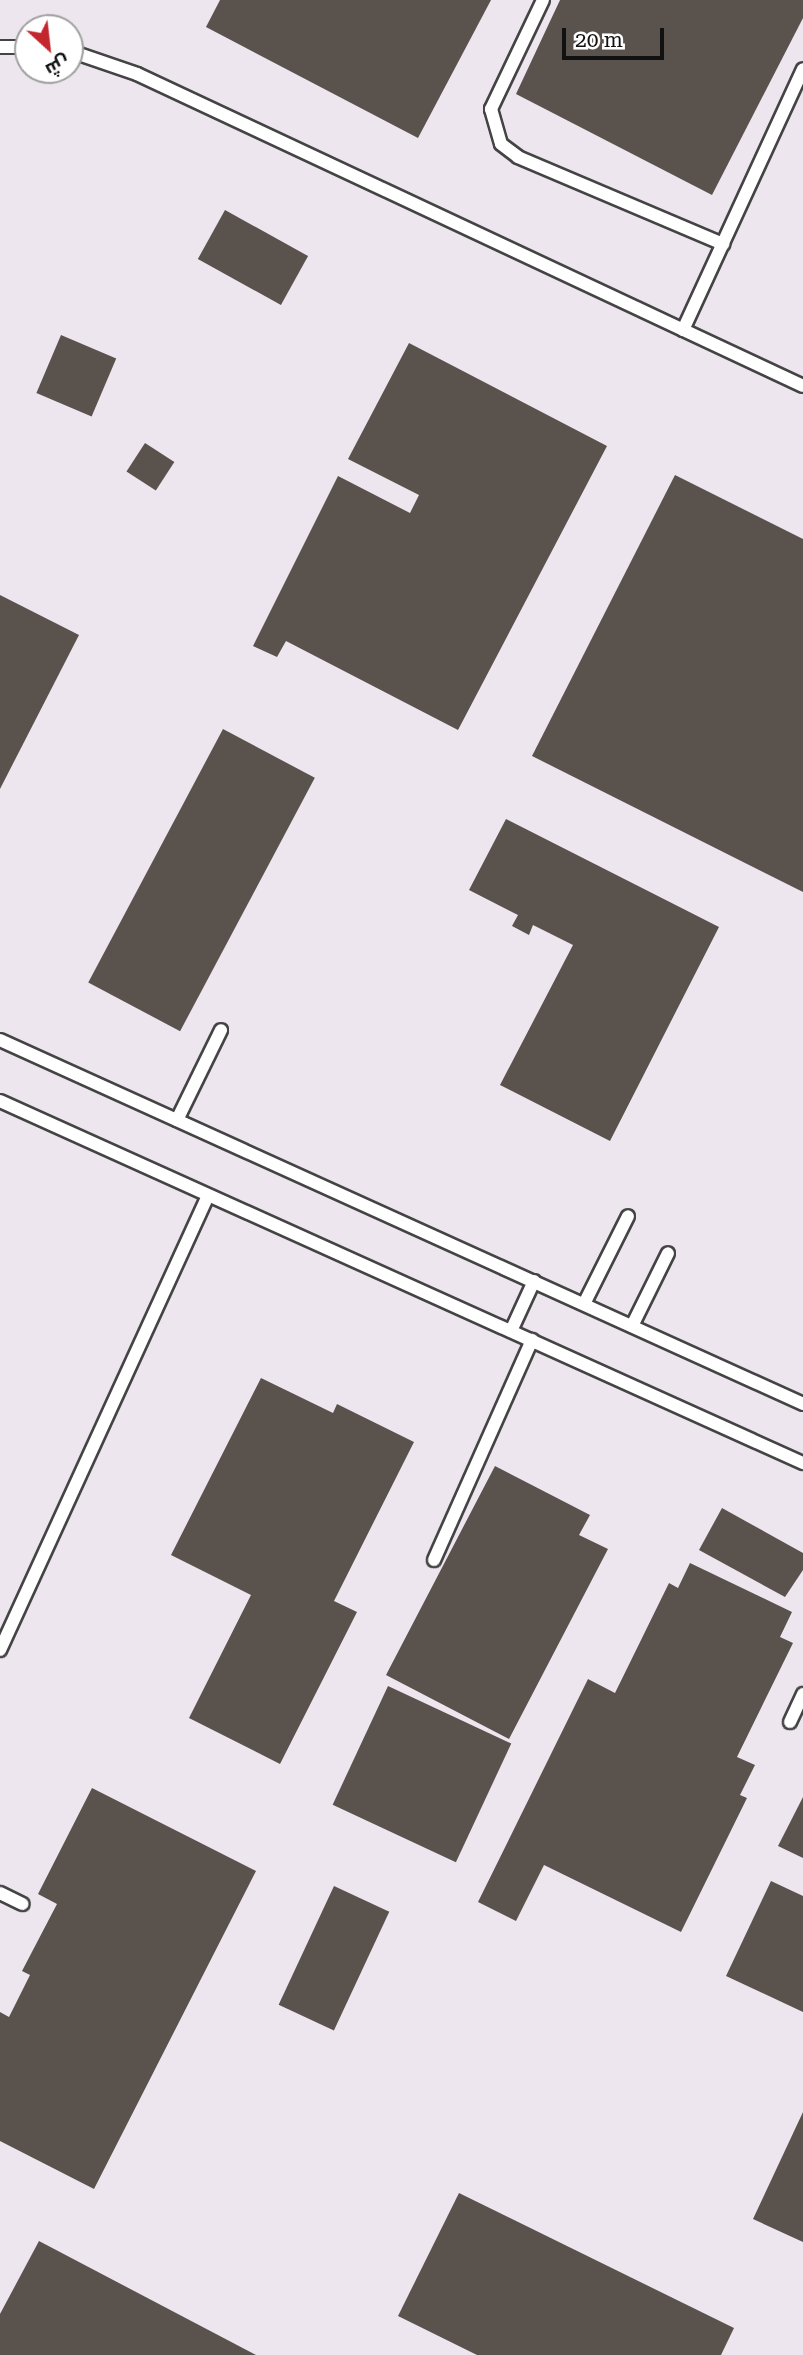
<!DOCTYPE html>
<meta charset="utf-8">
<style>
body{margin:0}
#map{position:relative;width:803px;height:2355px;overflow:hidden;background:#fffdf5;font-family:"Roboto Serif",Cairo,serif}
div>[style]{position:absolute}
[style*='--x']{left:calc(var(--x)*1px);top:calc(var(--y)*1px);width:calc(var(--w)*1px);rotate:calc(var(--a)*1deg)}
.industrial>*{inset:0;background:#eee6ef}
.building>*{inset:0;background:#5a524d;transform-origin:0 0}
.roads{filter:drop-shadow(2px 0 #444) drop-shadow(-2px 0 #444) drop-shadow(0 2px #444) drop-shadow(0 -2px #444)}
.service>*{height:12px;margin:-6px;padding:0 6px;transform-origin:6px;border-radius:6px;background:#fff}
span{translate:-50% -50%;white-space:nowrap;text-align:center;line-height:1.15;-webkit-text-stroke:7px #fff;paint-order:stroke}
.north{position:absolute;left:14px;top:14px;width:70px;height:70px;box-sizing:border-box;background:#fff;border:2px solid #a0a0a0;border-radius:50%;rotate:153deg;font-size:19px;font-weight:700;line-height:28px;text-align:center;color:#111}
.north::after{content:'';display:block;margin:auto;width:24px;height:32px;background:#c4262e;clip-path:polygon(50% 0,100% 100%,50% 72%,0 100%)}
.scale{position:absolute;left:562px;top:28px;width:102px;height:32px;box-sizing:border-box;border:4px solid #111;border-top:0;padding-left:9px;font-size:21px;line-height:24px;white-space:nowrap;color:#111;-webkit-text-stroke:5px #fff;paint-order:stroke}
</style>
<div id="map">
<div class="industrial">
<div style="clip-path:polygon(evenodd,0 0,803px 0,803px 2355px,0 2355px,0 0,28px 28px,70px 28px,70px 70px,28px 70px,28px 28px)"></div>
</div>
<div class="building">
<div style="clip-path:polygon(220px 0,491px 0,418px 138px,206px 27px)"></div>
<div style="clip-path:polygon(560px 0,803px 0,803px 18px,712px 195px,516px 94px)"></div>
<div style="left:225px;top:210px;width:95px;height:56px;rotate:29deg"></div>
<div style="left:61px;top:335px;width:60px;height:63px;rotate:23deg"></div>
<div style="clip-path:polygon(409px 343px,607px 446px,458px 730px,286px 641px,277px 657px,253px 646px,338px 476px,410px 513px,419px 495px,348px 459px)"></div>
<div style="left:145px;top:443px;width:35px;height:34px;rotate:33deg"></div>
<div style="clip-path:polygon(675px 475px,803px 539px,803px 892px,532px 756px)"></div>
<div style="clip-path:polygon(0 595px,79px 635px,0 789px)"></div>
<div style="left:223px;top:729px;width:104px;height:287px;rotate:28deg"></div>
<div style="clip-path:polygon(506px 819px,719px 927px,610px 1141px,500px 1085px,573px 945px,533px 925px,529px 935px,512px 926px,518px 915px,469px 890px)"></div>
<div style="clip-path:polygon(261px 1378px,333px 1413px,337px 1404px,414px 1442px,334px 1601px,357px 1612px,280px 1764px,189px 1718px,251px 1595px,171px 1555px)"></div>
<div style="clip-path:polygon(495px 1466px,590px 1515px,579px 1535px,608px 1549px,509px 1739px,386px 1675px)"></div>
<div style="clip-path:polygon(722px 1508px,803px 1553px,803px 1570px,785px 1597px,699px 1550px)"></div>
<div style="clip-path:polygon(690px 1563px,792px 1612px,780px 1637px,793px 1643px,737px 1757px,755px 1765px,740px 1795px,747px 1798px,681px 1932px,544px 1865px,516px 1921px,478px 1902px,588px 1679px,615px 1693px,669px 1583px,678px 1588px)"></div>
<div style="left:388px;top:1686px;width:136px;height:131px;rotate:25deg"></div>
<div style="clip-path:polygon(92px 1788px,256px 1871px,94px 2189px,0 2141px,0 2012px,9px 2017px,30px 1975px,22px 1971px,57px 1904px,38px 1894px)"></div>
<div style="clip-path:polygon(803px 1797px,803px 1858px,778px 1846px)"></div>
<div style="clip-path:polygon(771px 1881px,803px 1896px,803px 2012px,726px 1976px)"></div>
<div style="left:334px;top:1886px;width:61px;height:131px;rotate:25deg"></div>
<div style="clip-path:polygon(803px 2112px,803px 2242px,753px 2219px)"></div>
<div style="clip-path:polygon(459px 2193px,734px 2328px,721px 2355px,477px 2355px,398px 2316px)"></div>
<div style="clip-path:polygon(39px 2241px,256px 2355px,0 2355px,0 2314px)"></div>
</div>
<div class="roads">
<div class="service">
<div style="--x:543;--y:0;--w:121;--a:115.5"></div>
<div style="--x:491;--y:109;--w:36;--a:74"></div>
<div style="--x:501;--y:144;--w:21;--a:37"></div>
<div style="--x:518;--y:157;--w:223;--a:23"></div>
<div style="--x:0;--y:47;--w:28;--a:0"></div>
<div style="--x:70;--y:51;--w:71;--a:18.9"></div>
<div style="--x:137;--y:74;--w:735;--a:25.1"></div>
<div style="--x:683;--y:330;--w:287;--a:-65.3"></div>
<div style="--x:0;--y:1040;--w:882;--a:24.38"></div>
<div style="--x:0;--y:1101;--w:881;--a:24.27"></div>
<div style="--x:177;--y:1120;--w:100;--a:-63.9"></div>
<div style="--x:584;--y:1304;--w:98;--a:-63.4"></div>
<div style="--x:632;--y:1326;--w:81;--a:-63.7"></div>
<div style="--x:511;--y:1331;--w:55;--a:-65.3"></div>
<div style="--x:434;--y:1560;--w:241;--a:-66"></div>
<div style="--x:0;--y:1650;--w:499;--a:-65.4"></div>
<div style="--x:790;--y:1722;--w:31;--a:-65"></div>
<div style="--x:0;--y:1893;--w:25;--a:26"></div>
</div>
</div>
<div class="north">ش</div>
<div class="scale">20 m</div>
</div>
